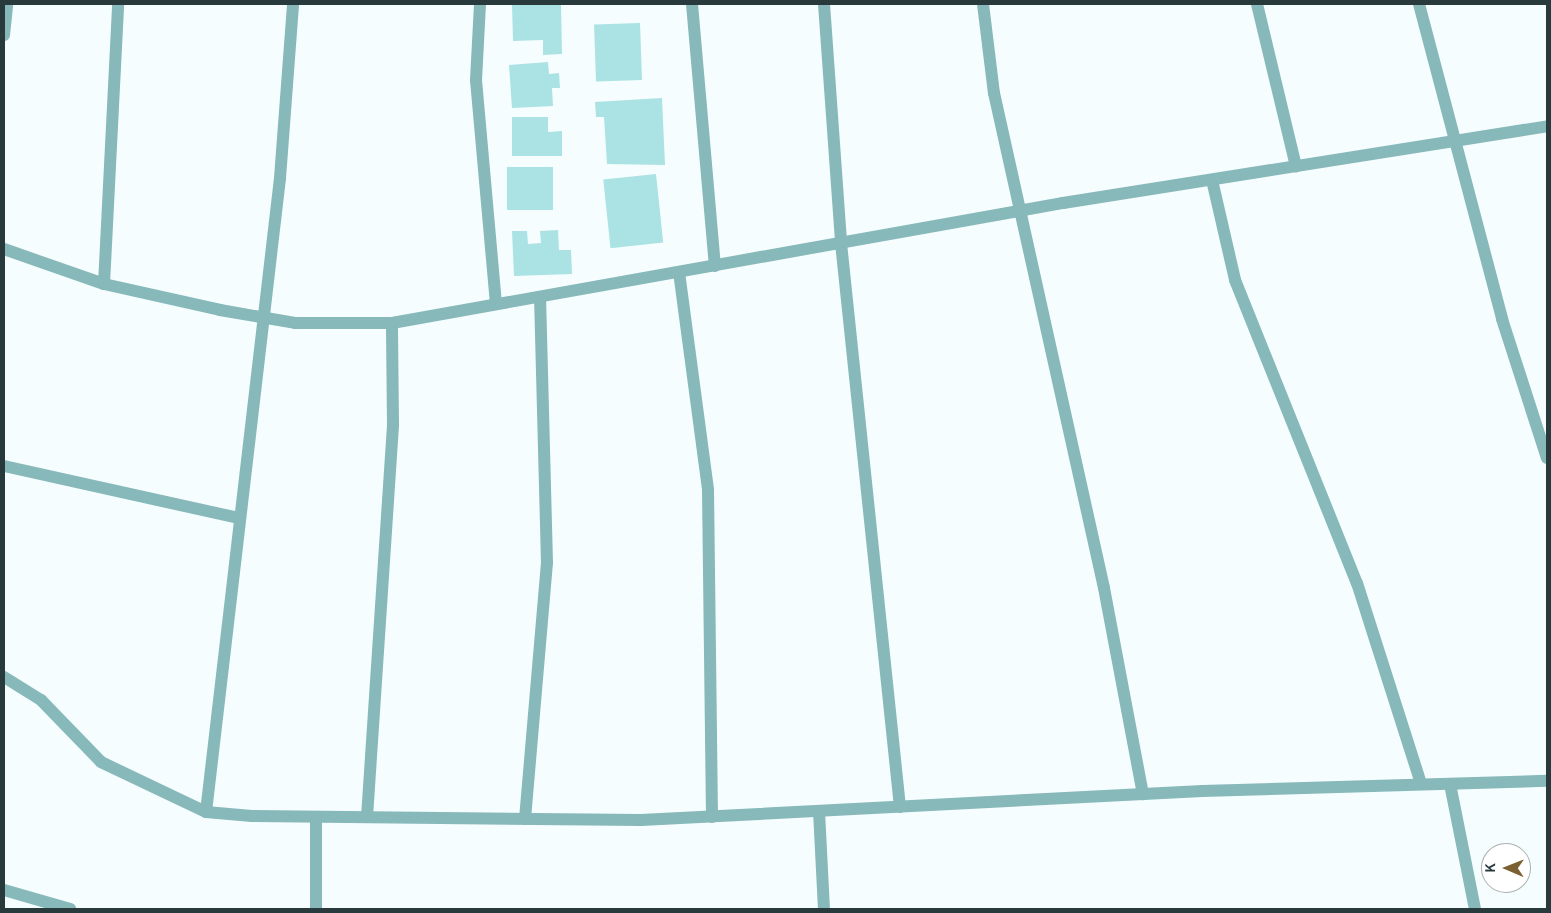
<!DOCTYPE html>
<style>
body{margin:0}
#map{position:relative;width:1551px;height:913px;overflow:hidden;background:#f5fdfe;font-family:Overpass,sans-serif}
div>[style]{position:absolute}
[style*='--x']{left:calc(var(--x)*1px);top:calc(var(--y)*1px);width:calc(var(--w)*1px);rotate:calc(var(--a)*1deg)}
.building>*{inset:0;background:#abe2e4;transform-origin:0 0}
.minor>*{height:12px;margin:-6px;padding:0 6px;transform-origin:6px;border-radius:6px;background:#87b8ba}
.tertiary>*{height:12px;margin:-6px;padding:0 6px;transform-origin:6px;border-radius:6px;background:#87b8ba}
span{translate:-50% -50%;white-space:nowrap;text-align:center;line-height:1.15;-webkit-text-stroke:5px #fff;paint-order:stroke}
.frame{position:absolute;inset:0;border:5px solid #283a3b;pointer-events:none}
.north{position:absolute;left:1481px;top:843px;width:50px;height:50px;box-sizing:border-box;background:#fff;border:1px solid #a9b0b1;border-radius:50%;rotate:271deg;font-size:14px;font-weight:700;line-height:20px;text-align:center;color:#283a3b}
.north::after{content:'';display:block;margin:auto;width:18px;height:22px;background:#7b6032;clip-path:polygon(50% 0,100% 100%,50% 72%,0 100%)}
</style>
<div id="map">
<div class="building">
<div style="clip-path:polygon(512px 4px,561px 4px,562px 54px,543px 55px,543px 40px,513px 41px)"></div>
<div style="left:640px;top:23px;width:57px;height:46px;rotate:88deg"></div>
<div style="clip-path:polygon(548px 62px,549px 74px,559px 73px,560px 88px,552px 88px,553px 106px,512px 108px,509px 65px)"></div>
<div style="clip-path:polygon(662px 98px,665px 165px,607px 164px,604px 117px,596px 117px,595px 102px)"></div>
<div style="clip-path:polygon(512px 117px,548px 117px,548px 132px,562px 131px,562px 156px,512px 156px)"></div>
<div style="left:507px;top:167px;width:46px;height:43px"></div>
<div style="left:656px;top:174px;width:69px;height:53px;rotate:84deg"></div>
<div style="clip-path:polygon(558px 230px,559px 250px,571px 250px,572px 274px,514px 276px,512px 231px,527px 231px,528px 244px,541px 243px,540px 231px)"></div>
</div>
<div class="minor">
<div style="--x:480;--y:4;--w:76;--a:93"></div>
<div style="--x:476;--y:80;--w:225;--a:84.9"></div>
<div style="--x:692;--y:4;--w:263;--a:85"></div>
<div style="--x:824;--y:4;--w:240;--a:85.9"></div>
<div style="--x:841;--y:243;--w:567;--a:84.03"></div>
<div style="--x:983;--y:4;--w:90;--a:83"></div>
<div style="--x:994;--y:93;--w:507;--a:77.47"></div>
<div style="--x:1104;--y:588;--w:210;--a:79.3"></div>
<div style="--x:1257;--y:4;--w:167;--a:76.5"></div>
<div style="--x:1419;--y:4;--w:326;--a:75.2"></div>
<div style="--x:1502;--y:319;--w:146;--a:72.1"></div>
<div style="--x:4;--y:35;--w:31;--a:-84"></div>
<div style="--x:1212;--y:180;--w:103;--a:77"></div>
<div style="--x:1235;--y:280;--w:327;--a:68.1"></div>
<div style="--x:1357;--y:583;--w:211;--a:72.3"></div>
<div style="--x:679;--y:272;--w:220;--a:82.4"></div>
<div style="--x:708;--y:490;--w:327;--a:89.3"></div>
<div style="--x:104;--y:284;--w:280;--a:-87.1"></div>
<div style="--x:4;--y:466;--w:240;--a:12.5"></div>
<div style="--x:1450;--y:784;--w:127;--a:78.7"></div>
<div style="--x:819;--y:811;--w:98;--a:87.1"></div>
<div style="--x:206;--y:812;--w:638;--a:-83.34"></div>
<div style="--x:280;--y:178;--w:174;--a:-85.7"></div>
<div style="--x:316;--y:817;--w:92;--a:90"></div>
<div style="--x:367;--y:817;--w:393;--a:-86.2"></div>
<div style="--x:393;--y:425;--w:102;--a:-90.6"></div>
<div style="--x:525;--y:819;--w:257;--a:-85.1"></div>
<div style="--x:547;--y:563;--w:266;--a:-91.5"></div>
<div style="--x:4;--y:890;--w:69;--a:16.1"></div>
</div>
<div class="tertiary">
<div style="--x:4;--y:249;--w:106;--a:19.3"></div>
<div style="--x:104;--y:284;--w:119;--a:12.6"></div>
<div style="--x:220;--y:310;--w:76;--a:9.8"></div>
<div style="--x:295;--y:323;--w:97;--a:0"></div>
<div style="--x:392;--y:323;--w:682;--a:-10.14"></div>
<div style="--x:1063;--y:203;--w:490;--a:-9"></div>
<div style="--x:4;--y:677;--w:44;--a:31.9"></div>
<div style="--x:41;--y:700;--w:86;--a:45.9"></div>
<div style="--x:101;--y:762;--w:116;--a:25.5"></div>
<div style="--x:206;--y:812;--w:46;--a:5"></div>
<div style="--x:252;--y:816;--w:389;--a:0.6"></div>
<div style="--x:641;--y:820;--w:562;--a:-2.96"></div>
<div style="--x:1202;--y:791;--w:345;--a:-1.7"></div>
</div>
<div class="frame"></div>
<div class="north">K</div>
</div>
